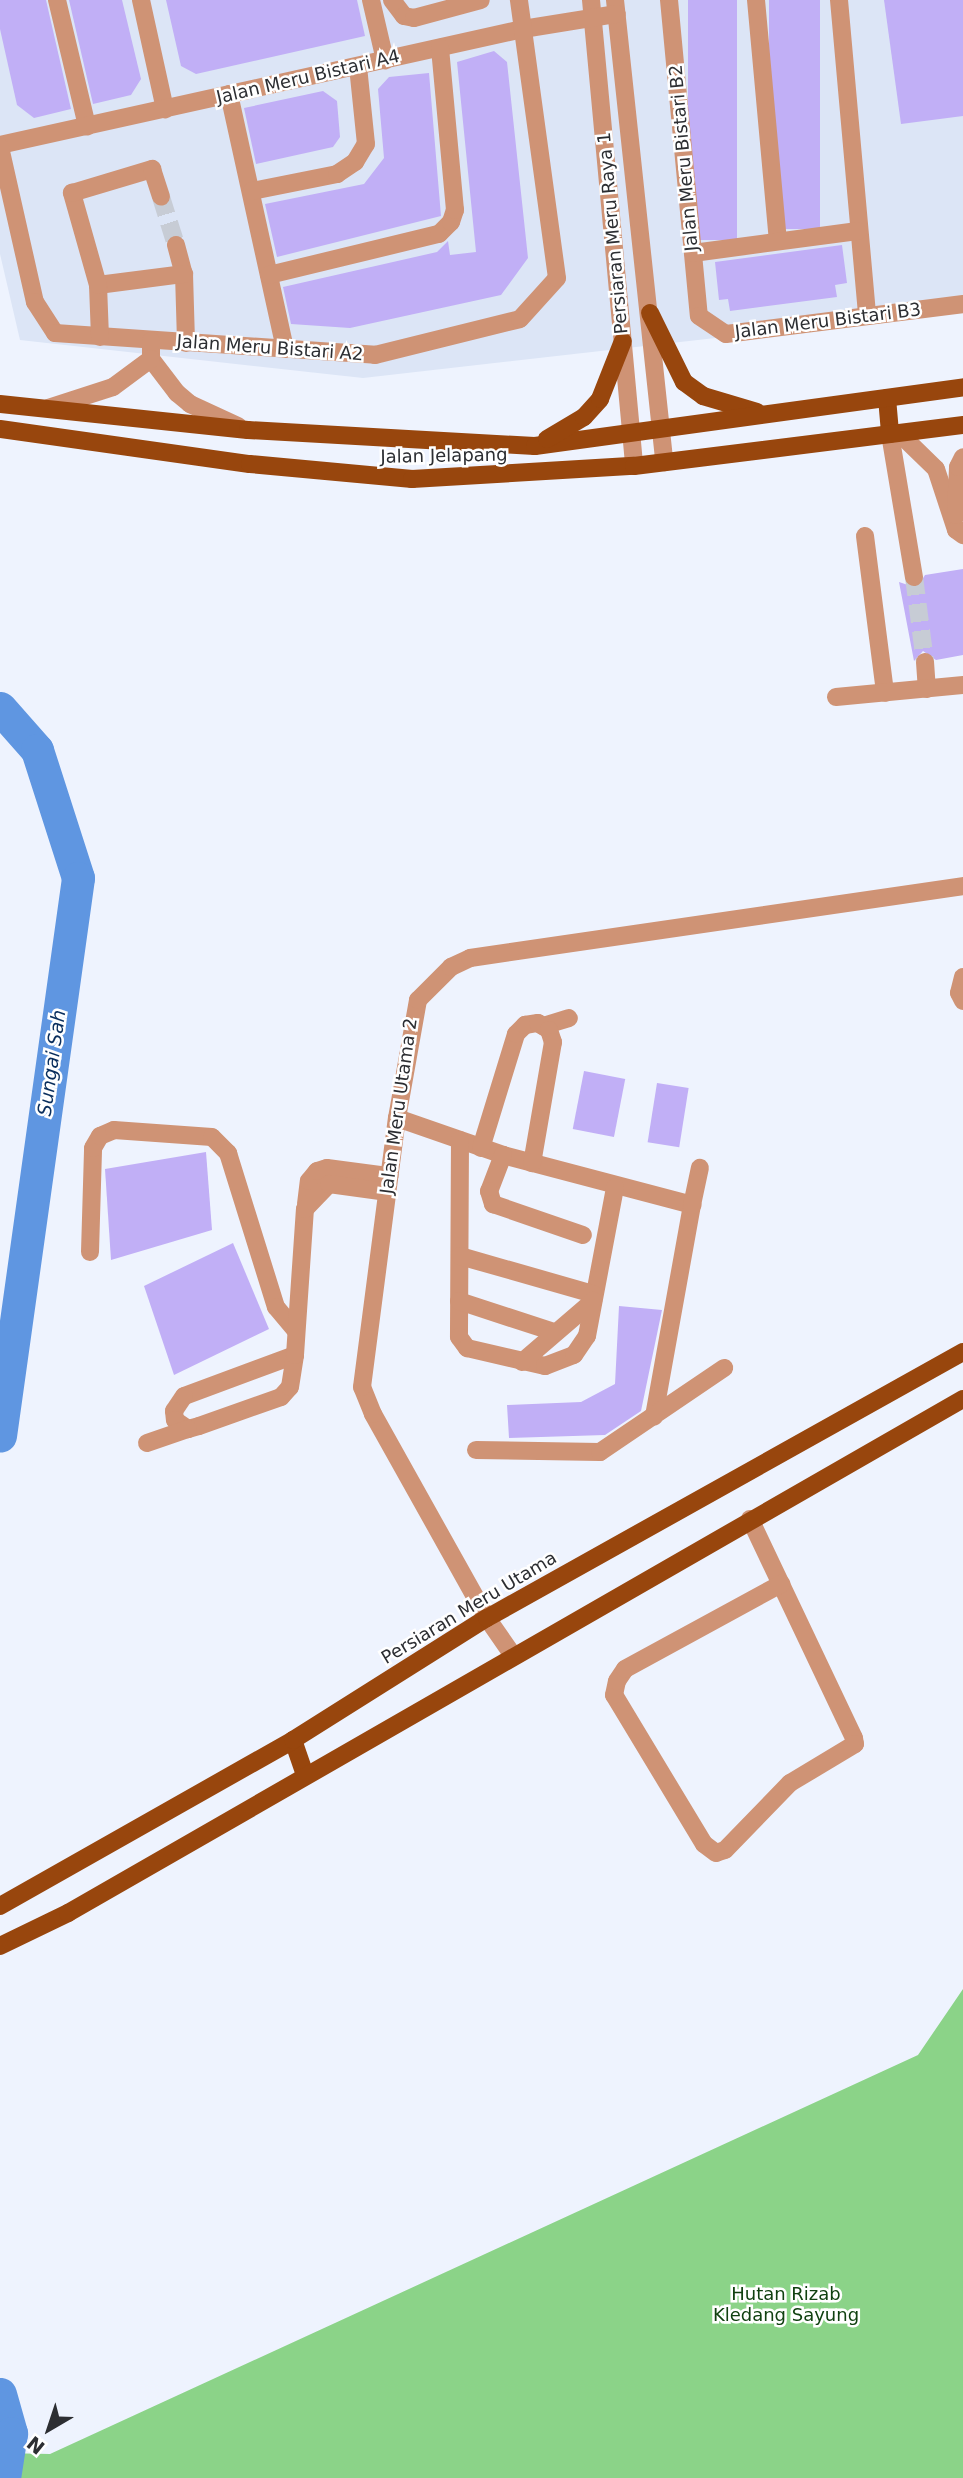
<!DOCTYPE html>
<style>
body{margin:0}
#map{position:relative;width:963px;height:2478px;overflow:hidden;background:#eef3fe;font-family:"DejaVu Sans",sans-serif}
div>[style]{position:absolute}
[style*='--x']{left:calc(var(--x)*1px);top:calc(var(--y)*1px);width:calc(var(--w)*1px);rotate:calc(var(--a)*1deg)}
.built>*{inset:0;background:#dce5f6}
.forest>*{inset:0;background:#8bd388}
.river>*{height:33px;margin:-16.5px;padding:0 16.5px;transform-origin:16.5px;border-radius:16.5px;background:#5f96e1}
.building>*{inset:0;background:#c1aff6;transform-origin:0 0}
.minor-tunnel>*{height:18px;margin-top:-9px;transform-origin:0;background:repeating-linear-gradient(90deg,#c7ccd5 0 18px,transparent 0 27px)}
.minor>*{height:18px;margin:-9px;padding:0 9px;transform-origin:9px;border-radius:9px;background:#cf9375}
.major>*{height:18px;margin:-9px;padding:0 9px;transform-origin:9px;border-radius:9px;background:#98460d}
span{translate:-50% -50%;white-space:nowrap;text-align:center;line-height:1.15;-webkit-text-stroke:5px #fff;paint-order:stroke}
.street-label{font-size:18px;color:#2c2e32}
.park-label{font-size:18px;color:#104110}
.water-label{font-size:19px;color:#092e5d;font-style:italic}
.north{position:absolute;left:14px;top:2394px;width:70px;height:70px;-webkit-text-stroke:5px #fff;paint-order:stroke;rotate:219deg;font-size:19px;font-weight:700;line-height:28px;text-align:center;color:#2c2e32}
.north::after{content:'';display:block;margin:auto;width:24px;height:32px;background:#2c2e32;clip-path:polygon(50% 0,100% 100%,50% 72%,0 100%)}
</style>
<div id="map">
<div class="built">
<div style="clip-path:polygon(0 0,963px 0,963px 310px,363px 378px,20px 340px,0 254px)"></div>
</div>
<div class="forest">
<div style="clip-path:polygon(963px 1989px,963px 2478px,0 2478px,0 2453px,50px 2454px,918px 2055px)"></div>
</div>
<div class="river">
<div style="--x:0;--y:708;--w:56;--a:48.6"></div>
<div style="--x:37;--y:750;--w:134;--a:72.2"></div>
<div style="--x:78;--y:878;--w:563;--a:97.96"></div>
<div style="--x:0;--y:2394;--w:41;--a:74.2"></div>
<div style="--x:11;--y:2433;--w:46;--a:98.8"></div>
</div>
<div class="building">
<div style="clip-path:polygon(0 0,46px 0,71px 109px,34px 118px,17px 105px,0 29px)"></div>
<div style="clip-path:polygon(69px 0,122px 0,141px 79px,131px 95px,93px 104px)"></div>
<div style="clip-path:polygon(166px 0,357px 0,365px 36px,196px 74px,181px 66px)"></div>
<div style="left:688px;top:0;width:49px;height:240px"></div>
<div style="left:769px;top:0;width:51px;height:229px"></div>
<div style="clip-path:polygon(884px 0,963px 0,963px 116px,901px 124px)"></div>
<div style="clip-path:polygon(494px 51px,507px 62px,528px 258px,501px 295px,350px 328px,291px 324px,283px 287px,437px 252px,448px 241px,450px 255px,476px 252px,457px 62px)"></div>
<div style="clip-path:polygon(429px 73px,441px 216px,277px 257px,265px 204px,364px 184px,384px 158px,378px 89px,389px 77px)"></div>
<div style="clip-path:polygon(323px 91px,337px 101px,340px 137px,333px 147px,256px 164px,244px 108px)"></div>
<div style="clip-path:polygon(842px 245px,847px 283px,835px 285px,837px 297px,730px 311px,728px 299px,719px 300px,715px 262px)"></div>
<div style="clip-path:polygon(963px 569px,963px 655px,936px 660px,923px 651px,914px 661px,899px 582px,917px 588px,925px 575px)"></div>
<div style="left:584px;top:1071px;width:42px;height:59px;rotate:11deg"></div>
<div style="left:657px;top:1083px;width:32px;height:60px;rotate:9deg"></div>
<div style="clip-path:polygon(206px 1152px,212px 1230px,111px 1260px,105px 1169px)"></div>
<div style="clip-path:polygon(233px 1243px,269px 1329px,174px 1375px,144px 1286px)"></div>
<div style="clip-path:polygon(619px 1306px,662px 1310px,641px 1411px,605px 1435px,509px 1438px,507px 1405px,581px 1402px,615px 1384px)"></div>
</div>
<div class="minor-tunnel">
<div style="--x:161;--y:197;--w:50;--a:72.6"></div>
<div style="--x:914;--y:577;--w:86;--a:82.6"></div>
</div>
<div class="minor">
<div style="--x:57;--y:0;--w:130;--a:76.6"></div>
<div style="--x:141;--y:0;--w:112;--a:77.6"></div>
<div style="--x:371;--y:0;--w:62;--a:76.9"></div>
<div style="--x:392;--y:0;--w:20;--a:53"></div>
<div style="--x:404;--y:16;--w:10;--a:11"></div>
<div style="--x:414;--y:18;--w:69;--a:-15"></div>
<div style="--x:591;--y:0;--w:468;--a:84.7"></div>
<div style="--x:615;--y:0;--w:465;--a:83.9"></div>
<div style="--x:669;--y:0;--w:317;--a:84.6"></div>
<div style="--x:699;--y:316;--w:32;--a:34"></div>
<div style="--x:726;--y:334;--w:239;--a:-7.2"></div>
<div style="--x:756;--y:0;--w:242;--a:84.8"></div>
<div style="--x:839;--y:0;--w:317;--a:84.9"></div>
<div style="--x:229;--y:94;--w:261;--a:77.6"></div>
<div style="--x:0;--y:145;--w:536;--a:-12.51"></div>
<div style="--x:523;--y:29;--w:95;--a:-9.1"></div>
<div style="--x:0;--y:147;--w:159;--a:77.3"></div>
<div style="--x:35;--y:302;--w:37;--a:57"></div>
<div style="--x:55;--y:333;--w:321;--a:3.9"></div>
<div style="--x:375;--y:355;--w:149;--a:-13.9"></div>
<div style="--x:520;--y:319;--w:55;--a:-47.9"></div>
<div style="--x:557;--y:278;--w:281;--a:-97.8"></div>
<div style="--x:252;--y:191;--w:87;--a:-11.3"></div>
<div style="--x:337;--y:174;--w:22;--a:-34"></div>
<div style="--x:355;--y:162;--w:21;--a:-59"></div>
<div style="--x:366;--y:144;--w:78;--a:-95.9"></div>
<div style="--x:176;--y:245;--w:30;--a:75"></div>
<div style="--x:184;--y:274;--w:69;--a:88.3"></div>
<div style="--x:693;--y:253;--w:166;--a:-7.6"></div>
<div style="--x:269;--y:275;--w:175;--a:-13.6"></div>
<div style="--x:439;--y:234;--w:17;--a:-45"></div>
<div style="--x:451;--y:222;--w:13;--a:-72"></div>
<div style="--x:455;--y:210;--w:163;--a:-95.3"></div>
<div style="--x:98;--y:285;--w:87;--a:-7.3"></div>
<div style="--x:100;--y:337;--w:52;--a:-92.2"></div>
<div style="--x:98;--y:285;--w:96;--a:-105.8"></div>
<div style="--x:72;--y:193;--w:84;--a:-16.7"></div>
<div style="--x:152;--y:169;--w:29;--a:72"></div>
<div style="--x:151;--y:341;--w:18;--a:90"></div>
<div style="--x:151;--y:359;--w:43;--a:52.6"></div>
<div style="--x:177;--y:393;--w:17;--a:40"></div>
<div style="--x:190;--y:404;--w:53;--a:24.6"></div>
<div style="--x:48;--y:408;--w:68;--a:-17.9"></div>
<div style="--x:113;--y:387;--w:47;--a:-36.4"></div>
<div style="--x:890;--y:434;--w:145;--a:80.5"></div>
<div style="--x:900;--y:434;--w:50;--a:44.2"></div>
<div style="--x:936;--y:469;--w:64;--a:71.8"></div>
<div style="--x:956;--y:530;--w:9;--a:36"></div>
<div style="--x:956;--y:515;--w:48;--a:-87.6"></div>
<div style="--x:958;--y:467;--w:11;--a:-63"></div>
<div style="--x:865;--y:536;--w:158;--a:82.7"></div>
<div style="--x:925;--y:662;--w:27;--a:86"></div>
<div style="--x:836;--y:697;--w:128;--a:-5.4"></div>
<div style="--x:963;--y:977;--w:16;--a:104"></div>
<div style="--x:959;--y:993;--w:9;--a:63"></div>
<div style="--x:543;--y:1026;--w:27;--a:-17"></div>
<div style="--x:397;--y:1118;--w:112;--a:19.2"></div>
<div style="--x:503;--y:1155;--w:196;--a:14.8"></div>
<div style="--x:692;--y:1205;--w:215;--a:100.2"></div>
<div style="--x:460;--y:1140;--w:197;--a:90.3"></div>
<div style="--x:459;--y:1337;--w:14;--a:54"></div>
<div style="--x:467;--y:1348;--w:80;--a:13"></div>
<div style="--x:545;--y:1366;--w:31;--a:-21"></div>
<div style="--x:574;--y:1355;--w:23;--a:-56"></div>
<div style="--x:587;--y:1336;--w:151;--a:-79.3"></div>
<div style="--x:481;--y:1148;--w:119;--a:-72.9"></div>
<div style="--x:516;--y:1034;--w:13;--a:-45"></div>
<div style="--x:525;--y:1025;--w:13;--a:-9"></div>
<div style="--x:538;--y:1023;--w:13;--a:32"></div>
<div style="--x:549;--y:1030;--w:13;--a:72"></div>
<div style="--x:553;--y:1042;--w:123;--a:99.8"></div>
<div style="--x:503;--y:1155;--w:39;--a:111"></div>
<div style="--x:489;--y:1191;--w:14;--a:73"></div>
<div style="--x:493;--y:1204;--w:95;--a:19"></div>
<div style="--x:306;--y:1204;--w:23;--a:-83"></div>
<div style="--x:309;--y:1181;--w:13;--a:-51"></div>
<div style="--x:317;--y:1171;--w:10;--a:-17"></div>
<div style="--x:327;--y:1168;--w:63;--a:7.4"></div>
<div style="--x:692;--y:1205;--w:38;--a:-78"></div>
<div style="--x:90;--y:1252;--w:104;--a:-88.3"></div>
<div style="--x:93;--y:1148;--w:14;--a:-60"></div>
<div style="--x:100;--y:1136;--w:15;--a:-23"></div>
<div style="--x:114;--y:1130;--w:98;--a:4.1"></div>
<div style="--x:212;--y:1137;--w:23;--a:45"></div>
<div style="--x:228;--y:1153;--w:161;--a:72.7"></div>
<div style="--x:276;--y:1307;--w:31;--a:50"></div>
<div style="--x:460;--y:1256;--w:138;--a:15.9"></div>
<div style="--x:459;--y:1301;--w:100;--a:18.1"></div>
<div style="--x:295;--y:1355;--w:118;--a:159.7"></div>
<div style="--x:184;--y:1396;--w:18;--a:124"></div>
<div style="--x:174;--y:1411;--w:9;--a:84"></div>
<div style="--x:175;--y:1420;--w:16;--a:35"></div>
<div style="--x:188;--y:1429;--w:11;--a:-15"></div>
<div style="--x:199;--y:1426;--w:87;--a:-19.5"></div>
<div style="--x:281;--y:1397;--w:13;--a:-48"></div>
<div style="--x:290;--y:1387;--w:32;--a:-81"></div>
<div style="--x:295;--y:1355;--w:146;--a:-86.1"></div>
<div style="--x:305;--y:1209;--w:35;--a:-46"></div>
<div style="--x:329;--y:1184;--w:59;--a:7.9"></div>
<div style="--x:522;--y:1362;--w:94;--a:-40.7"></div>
<div style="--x:147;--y:1443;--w:43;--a:-18.9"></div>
<div style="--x:476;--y:1450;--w:124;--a:0.9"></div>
<div style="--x:600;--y:1452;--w:150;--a:-34.1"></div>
<div style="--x:750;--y:1519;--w:242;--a:64.6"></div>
<div style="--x:854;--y:1738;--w:6;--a:81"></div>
<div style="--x:855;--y:1744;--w:76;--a:149"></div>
<div style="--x:790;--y:1783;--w:93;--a:134.1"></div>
<div style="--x:725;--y:1850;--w:9;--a:162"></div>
<div style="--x:716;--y:1853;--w:15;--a:-143"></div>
<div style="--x:704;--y:1844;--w:174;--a:-121.1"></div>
<div style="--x:614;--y:1695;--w:14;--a:-78"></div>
<div style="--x:617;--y:1681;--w:14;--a:-56"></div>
<div style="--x:625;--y:1669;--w:178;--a:-28.6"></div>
<div style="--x:512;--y:1654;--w:44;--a:-124.8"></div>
<div style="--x:487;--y:1618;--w:234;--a:-119.2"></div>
<div style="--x:373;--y:1414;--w:29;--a:-112"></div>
<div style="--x:362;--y:1387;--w:271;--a:-82.6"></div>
<div style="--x:397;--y:1118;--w:120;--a:-79.9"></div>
<div style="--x:418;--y:1000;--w:47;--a:-45"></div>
<div style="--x:451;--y:967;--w:21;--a:-25"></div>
<div style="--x:470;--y:958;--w:498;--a:-8.3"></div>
</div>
<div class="major">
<div style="--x:650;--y:313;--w:77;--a:63.8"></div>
<div style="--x:684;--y:382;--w:24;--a:36"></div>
<div style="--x:703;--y:396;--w:56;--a:16.5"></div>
<div style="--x:887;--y:398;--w:36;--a:85"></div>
<div style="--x:0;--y:404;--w:249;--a:6"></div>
<div style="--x:248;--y:430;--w:287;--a:3.2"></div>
<div style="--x:535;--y:446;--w:432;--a:-7.8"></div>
<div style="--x:0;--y:429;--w:252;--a:8"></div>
<div style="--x:250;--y:464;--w:163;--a:5.3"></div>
<div style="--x:412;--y:479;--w:222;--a:-3.4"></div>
<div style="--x:634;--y:466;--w:332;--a:-7.1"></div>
<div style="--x:547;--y:439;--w:43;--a:-30.7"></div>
<div style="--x:584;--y:417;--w:24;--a:-48"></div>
<div style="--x:600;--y:399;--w:62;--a:-68.4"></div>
<div style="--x:293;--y:1740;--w:37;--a:71"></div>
<div style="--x:0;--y:1906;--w:337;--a:-29.5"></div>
<div style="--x:293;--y:1740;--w:229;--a:-32.2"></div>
<div style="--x:487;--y:1618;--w:545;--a:-29.2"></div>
<div style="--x:0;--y:1946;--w:76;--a:-25.9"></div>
<div style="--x:68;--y:1913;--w:1032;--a:-29.87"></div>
</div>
<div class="street-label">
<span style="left:308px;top:77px;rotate:-13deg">Jalan Meru Bistari A4</span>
<span style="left:684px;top:158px;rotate:-95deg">Jalan Meru Bistari B2</span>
<span style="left:613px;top:233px;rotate:-95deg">Persiaran Meru Raya 1</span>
<span style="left:828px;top:321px;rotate:-7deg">Jalan Meru Bistari B3</span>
<span style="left:270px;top:348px;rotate:4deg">Jalan Meru Bistari A2</span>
<span style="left:444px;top:456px;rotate:-1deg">Jalan Jelapang</span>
<span style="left:399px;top:1106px;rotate:-82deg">Jalan Meru Utama 2</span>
<span style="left:469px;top:1608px;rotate:-31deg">Persiaran Meru Utama</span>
</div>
<div class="park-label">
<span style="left:786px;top:2305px">Hutan Rizab<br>Kledang Sayung</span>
</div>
<div class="water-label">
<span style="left:52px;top:1063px;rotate:-82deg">Sungai Sah</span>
</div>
<div class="north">N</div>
</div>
